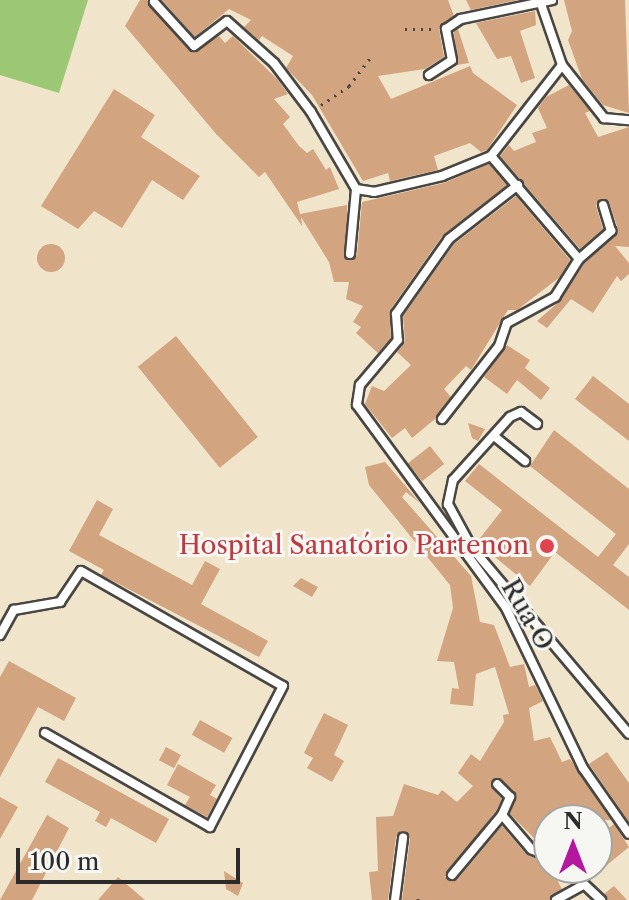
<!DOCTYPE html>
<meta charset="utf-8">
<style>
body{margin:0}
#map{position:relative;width:629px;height:900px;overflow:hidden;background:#f0e4cb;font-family:"Libre Caslon Text",serif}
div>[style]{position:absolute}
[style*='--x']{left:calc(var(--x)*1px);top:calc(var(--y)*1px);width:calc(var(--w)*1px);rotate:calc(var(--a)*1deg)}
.green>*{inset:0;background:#9cc875}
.building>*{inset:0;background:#d2a47f;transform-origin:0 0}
.round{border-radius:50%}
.path>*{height:3px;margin-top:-1.5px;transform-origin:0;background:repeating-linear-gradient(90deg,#494743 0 2px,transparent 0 8px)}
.roads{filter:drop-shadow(2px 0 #494743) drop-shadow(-2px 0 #494743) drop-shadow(0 2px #494743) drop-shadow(0 -2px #494743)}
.lane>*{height:8px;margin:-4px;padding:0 4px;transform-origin:4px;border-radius:4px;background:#fff}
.dots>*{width:22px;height:22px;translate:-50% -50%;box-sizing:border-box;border:4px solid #f6f6f2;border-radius:50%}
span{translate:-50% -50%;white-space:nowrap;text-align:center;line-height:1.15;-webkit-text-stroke:6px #f6f6f2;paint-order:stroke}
.health-label{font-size:26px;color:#be3a42}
.right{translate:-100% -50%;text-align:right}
.street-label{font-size:26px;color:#2b2b2b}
.north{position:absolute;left:533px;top:804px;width:80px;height:80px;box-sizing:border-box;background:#f6f6f2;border:2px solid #a5a5a2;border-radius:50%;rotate:0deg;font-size:22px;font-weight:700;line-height:32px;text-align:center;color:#2b2b2b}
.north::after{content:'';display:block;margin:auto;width:28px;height:36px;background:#b5179e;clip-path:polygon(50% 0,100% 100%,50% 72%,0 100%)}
.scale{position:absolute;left:16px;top:848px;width:224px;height:36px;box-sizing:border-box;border:4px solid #2b2b2b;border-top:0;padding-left:10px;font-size:24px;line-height:28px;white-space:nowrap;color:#2b2b2b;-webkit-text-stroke:6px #f6f6f2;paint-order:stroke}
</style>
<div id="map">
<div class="green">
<div style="clip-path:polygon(0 0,88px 0,59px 93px,0 75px)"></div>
</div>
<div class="building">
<div style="clip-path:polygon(140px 0,147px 0,191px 52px,219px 36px,225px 43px,233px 36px,278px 80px,288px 94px,274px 99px,290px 117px,283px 124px,299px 146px,307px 153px,313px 149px,326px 170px,330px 167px,339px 189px,297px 202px,300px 214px,347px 205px,347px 260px,357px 255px,362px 202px,444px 183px,489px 164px,507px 185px,443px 235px,390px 310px,391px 338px,378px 353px,356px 333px,361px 327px,353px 322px,363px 306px,346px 299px,349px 282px,334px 282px,329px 262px,301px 217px,302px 226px,265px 172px,259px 177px,217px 135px,125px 26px)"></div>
<div style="clip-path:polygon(162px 0,448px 0,454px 16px,439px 29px,444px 57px,425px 69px,378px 76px,391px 99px,470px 66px,473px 73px,517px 105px,487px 150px,481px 152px,470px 143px,434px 156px,438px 170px,390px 181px,388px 173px,363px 181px,312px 95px,286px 68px,293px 56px,262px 36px,259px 40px,244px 27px,251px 20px,229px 9px,195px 37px)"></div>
<div style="clip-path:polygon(466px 0,518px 0,471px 10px)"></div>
<div style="clip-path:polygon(564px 0,625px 0,629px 113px,603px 105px,582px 79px,568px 40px,572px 31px)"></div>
<div style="clip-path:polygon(535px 11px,536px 25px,520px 31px,535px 78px,521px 83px,511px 56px,497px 59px,476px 23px)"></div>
<div style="clip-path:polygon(458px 29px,469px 63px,457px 65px,454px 32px)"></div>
<div style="clip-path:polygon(569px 85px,590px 111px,585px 113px,598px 137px,629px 127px,629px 247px,615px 246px,629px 263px,629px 274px,621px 281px,617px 276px,593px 313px,571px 299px,547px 328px,537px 321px,560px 301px,584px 264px,618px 229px,609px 202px,600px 199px,596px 206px,603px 229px,580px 249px,500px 156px,509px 145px,514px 151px,536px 142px,532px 133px,547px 128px,538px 108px,546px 97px)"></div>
<div style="clip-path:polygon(114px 89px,155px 115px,141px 137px,200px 176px,183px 200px,152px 180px,122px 228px,94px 211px,78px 229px,41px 206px)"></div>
<div style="clip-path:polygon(516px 196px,570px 260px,560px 277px,517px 310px,508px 310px,471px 370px,466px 366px,444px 389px,451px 397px,435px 419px,412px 438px,405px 428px,392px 438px,365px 404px,372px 386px,384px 391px,411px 365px,397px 352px,405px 341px,403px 316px,454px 244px)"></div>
<div class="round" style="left:37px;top:244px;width:28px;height:28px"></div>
<div style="left:176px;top:336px;width:130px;height:49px;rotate:51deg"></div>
<div style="clip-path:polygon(507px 345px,530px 360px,525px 368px,550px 388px,541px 400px,517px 380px,507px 394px,484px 377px)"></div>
<div style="clip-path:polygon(593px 376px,629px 404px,629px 441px,575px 399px)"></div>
<div style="clip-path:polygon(468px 423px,485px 429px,478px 441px,472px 438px)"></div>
<div style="clip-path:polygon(554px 430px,629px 489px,629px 544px,613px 565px,629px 577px,629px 610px,555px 552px,530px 586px,477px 542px,502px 510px,465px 481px,479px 464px,598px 557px,616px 534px,530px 466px)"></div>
<div style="left:430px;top:446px;width:23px;height:28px;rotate:52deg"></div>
<div style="clip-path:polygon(385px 462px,420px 503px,406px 492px,402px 497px,471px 576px,480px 622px,494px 625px,510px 667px,524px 664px,529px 687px,535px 685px,543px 701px,529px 708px,534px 741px,550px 737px,562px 762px,570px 759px,611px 820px,549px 820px,549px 842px,543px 847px,510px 814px,515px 793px,494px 778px,491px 787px,502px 799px,496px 811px,445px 877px,457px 880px,502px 826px,526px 854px,548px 864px,562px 889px,549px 900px,402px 900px,410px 839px,403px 831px,396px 837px,388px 900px,372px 900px,369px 872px,378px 871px,376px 817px,393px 816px,404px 784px,438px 795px,442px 790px,457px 802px,473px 786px,458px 773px,471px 754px,480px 761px,504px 722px,503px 715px,509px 714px,495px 667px,476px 674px,473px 706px,450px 704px,452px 688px,459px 689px,454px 662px,437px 661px,453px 608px,450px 585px,369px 485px,365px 467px)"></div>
<div style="clip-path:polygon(97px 500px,113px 509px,99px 535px,192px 585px,205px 561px,220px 569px,201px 604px,268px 641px,259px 657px,113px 581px,101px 575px,104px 570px,69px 551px)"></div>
<div style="clip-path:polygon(301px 578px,318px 587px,312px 597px,293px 586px)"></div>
<div style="clip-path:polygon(9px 661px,76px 698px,64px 721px,38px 707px,0 777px,0 677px)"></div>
<div style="clip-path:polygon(324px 713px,348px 725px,334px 755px,344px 761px,332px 782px,307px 768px,313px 758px,304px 753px)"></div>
<div style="left:200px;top:720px;width:37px;height:17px;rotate:29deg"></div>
<div style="left:166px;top:747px;width:17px;height:15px;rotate:28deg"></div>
<div style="clip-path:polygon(607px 752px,629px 783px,629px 822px,589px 764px)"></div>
<div style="clip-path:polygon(58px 758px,169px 819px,156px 843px,111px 818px,106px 827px,95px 821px,100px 812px,45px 782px)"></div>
<div style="clip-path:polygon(178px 764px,216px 785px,210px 795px,217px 799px,207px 817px,185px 805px,190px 797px,167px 785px)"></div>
<div style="clip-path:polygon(0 797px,18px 807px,0 839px)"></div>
<div style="clip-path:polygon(47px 815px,69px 828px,32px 900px,0 900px)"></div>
<div style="clip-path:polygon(614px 824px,629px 847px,602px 869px,597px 863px,597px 837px)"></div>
<div style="clip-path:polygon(224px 871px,243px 883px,238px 896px,226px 889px)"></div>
<div style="clip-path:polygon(118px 877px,145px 900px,98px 900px)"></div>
<div style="clip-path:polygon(614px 886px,627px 900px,608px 900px,604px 894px)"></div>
</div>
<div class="path">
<div style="--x:405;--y:29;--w:29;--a:0"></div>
<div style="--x:321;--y:105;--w:34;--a:-34"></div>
<div style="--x:349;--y:86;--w:36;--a:-53"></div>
<div style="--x:418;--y:900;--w:2;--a:-90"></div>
</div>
<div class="roads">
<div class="lane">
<div style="--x:540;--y:1;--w:68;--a:71"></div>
<div style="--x:562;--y:65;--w:68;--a:51.6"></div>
<div style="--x:604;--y:118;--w:25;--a:5"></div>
<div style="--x:154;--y:2;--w:59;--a:47.7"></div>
<div style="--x:194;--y:46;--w:41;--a:-37.1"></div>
<div style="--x:227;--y:21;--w:63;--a:41.8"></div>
<div style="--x:274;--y:63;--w:61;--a:52.9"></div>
<div style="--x:311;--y:112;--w:89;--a:59.7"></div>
<div style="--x:429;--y:75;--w:27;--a:-33"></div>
<div style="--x:452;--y:60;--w:32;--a:-101"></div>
<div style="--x:446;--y:29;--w:18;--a:-34"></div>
<div style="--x:461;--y:19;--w:93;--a:-11.8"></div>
<div style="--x:518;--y:185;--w:88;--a:142"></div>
<div style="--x:449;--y:239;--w:92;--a:125.2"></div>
<div style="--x:396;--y:314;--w:26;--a:86"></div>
<div style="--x:398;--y:340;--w:59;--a:130.2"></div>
<div style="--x:360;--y:385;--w:20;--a:99"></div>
<div style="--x:357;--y:405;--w:252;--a:53.7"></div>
<div style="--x:506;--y:608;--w:178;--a:64.3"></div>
<div style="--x:583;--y:768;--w:80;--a:55.1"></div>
<div style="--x:356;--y:189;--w:18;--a:9"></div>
<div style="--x:374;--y:192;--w:70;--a:-13.2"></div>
<div style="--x:442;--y:176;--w:53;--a:-22.2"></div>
<div style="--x:491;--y:156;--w:115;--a:-52"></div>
<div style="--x:350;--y:254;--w:65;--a:-84.7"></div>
<div style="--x:579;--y:259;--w:43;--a:-41.2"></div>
<div style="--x:611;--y:231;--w:27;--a:-107"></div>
<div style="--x:442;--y:419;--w:93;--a:-52"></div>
<div style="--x:499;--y:346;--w:24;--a:-71"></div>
<div style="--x:507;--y:323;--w:55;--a:-28.4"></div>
<div style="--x:555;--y:297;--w:45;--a:-57.7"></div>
<div style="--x:579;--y:259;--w:135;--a:-130.5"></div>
<div style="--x:537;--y:424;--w:20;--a:-143"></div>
<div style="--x:521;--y:412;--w:12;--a:156"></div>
<div style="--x:510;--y:417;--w:85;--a:132.1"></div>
<div style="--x:453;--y:480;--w:25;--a:102"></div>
<div style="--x:448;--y:504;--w:50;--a:61.4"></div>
<div style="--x:472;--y:548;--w:243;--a:49.8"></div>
<div style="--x:494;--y:436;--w:40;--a:39"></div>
<div style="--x:0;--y:635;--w:29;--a:-61"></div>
<div style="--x:14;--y:610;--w:47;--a:-9.9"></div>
<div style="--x:60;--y:602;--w:37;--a:-56"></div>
<div style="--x:81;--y:571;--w:232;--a:29.7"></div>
<div style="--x:283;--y:686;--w:159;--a:117.4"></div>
<div style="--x:210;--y:827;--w:190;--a:-150.3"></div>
<div style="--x:502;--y:815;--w:45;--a:49.5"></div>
<div style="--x:531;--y:849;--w:20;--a:24"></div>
<div style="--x:567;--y:868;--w:47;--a:43.3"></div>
<div style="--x:452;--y:875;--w:78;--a:-50.2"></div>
<div style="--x:502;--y:815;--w:20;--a:-66"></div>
<div style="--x:510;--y:797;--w:18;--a:-135"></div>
<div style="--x:395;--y:900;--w:63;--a:-82.6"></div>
<div style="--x:556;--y:900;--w:31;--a:-29"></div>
</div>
</div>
<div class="dots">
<div style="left:547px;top:546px;background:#e0444e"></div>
</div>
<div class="health-label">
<span class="right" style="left:529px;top:546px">Hospital Sanatório Partenon</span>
</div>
<div class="street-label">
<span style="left:527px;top:615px;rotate:60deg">Rua O</span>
</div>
<div class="north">N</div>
<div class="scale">100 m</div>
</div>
